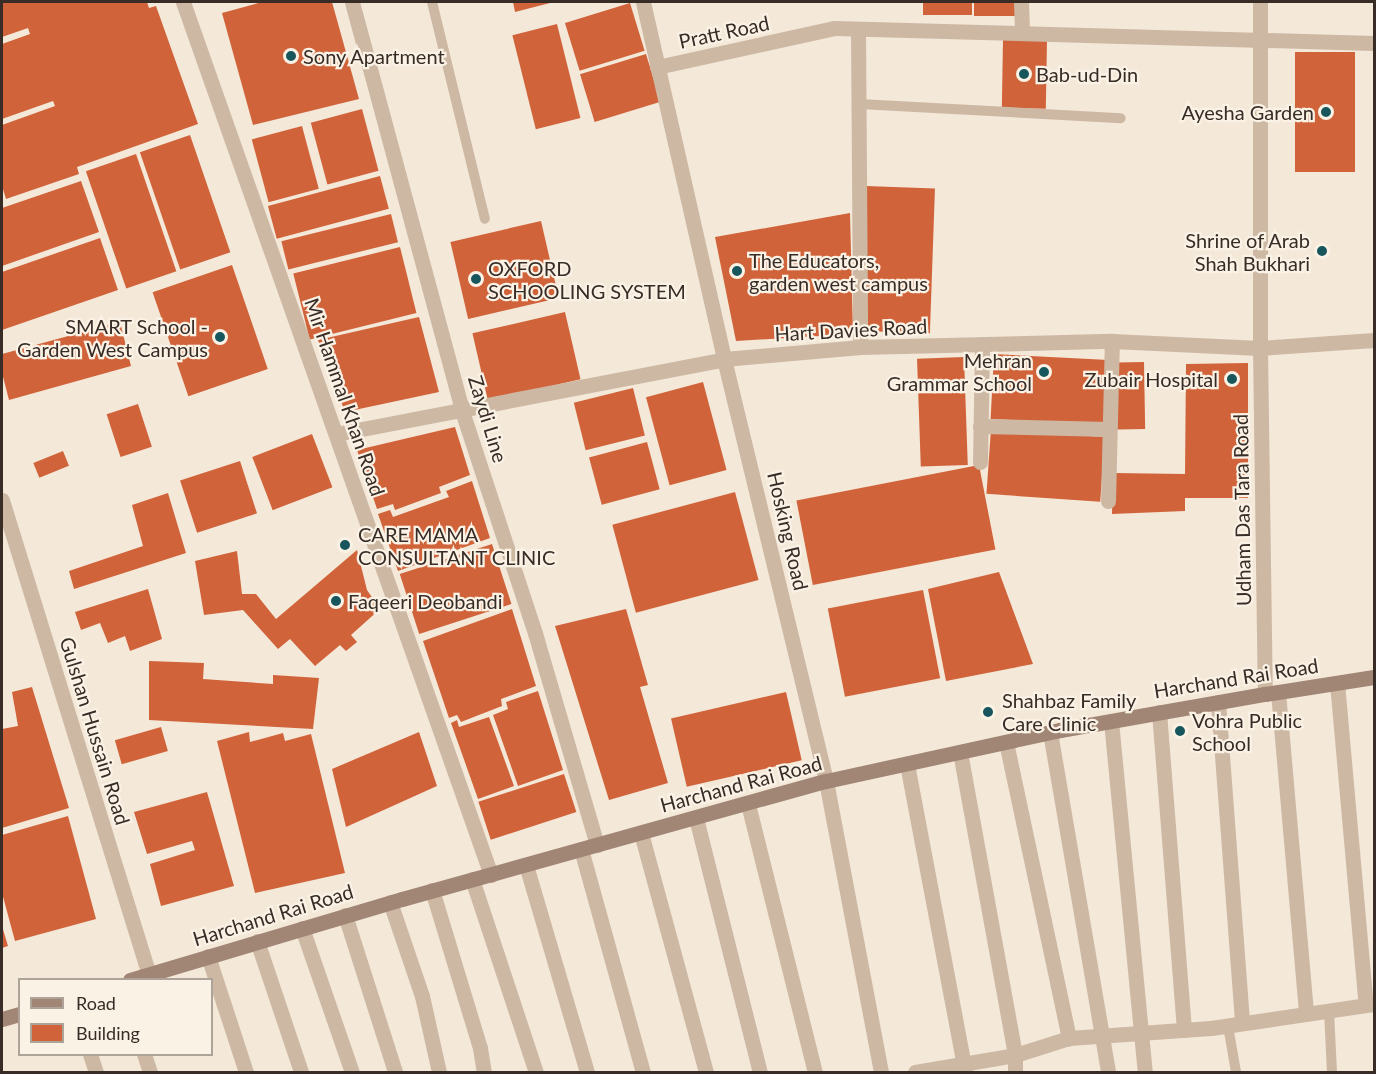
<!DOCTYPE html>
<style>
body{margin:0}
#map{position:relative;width:1376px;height:1074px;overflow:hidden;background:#f4e8d9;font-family:Lato,sans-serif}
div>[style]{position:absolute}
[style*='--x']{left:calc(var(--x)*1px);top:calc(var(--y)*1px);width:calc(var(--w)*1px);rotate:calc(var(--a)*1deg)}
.building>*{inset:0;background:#d1633a;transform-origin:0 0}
.lane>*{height:10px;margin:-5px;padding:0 5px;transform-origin:5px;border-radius:5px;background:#cdb8a4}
.street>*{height:15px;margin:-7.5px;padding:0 7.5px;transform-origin:7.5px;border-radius:7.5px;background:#cdb8a4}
.secondary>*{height:15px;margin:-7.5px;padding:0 7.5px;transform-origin:7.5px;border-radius:7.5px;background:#a18675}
.dots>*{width:16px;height:16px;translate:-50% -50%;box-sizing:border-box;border:3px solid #fbf2e6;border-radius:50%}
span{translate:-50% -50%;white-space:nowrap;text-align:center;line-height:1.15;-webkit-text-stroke:4.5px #fbf2e6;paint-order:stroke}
.street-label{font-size:20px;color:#382c26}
.poi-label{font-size:20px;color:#382c26}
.left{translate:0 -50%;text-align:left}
.right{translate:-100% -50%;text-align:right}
.frame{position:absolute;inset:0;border:3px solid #382c26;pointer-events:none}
.legend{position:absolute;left:18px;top:978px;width:195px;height:78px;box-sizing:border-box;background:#fbf2e6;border:2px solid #ada399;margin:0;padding:8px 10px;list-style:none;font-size:18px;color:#382c26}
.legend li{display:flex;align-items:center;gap:12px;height:30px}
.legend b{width:30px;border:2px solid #ada399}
</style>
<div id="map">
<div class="building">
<div style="clip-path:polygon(2px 2px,147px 2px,149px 8px,156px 6px,198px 124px,77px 167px,79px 174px,6px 199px,2px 186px,2px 125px,55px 106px,53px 101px,2px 119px,2px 44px,30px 34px,28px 28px,2px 37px)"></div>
<div style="clip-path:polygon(262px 2px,332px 2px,359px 99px,253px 125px,222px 13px)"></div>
<div style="clip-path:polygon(513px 2px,554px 2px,515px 12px)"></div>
<div style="left:923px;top:2px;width:49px;height:13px"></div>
<div style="left:974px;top:2px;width:46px;height:14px"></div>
<div style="left:630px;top:3px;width:50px;height:68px;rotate:73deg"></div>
<div style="left:557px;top:24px;width:97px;height:46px;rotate:76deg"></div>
<div style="left:1003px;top:40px;width:44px;height:68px;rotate:1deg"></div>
<div style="left:1295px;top:52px;width:60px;height:120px"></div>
<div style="left:646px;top:54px;width:50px;height:69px;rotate:73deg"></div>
<div style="left:362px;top:109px;width:64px;height:53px;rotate:75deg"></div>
<div style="left:302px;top:126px;width:65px;height:52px;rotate:75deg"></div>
<div style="left:190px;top:135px;width:124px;height:53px;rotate:71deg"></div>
<div style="left:136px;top:154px;width:124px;height:53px;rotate:71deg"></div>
<div style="left:380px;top:176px;width:34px;height:116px;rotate:75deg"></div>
<div style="clip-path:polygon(81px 181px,99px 232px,2px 266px,2px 208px)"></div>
<div style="left:866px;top:186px;width:69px;height:145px;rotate:2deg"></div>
<div style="clip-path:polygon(850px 213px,853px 334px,736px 341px,715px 237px)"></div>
<div style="left:391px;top:214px;width:29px;height:113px;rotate:76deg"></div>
<div style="left:541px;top:221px;width:79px;height:93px;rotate:77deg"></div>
<div style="clip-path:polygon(100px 238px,118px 290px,2px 330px,2px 272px)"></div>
<div style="left:400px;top:247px;width:68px;height:110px;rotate:76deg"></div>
<div style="left:232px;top:265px;width:110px;height:84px;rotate:71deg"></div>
<div style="left:565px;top:312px;width:69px;height:95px;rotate:77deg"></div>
<div style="clip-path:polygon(419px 317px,439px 392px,345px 412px,318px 340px)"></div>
<div style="clip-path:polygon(120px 322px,131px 366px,9px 400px,2px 373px,2px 354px)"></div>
<div style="left:994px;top:354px;width:115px;height:65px;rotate:3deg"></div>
<div style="left:964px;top:357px;width:108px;height:47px;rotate:88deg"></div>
<div style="left:1144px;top:362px;width:67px;height:28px;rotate:89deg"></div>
<div style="clip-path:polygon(1248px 363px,1248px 498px,1185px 498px,1185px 511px,1112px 514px,1113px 473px,1185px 474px,1186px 364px)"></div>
<div style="left:703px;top:382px;width:91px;height:59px;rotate:75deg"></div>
<div style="left:633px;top:388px;width:49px;height:61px;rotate:76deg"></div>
<div style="left:138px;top:404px;width:45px;height:33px;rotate:72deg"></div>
<div style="clip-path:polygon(455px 427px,470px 475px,439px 487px,441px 493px,395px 510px,393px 504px,377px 509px,357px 450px)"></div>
<div style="left:991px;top:429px;width:114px;height:65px;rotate:4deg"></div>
<div style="left:312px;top:434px;width:57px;height:64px;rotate:69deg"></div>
<div style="left:647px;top:442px;width:49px;height:60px;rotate:75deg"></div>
<div style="left:63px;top:451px;width:16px;height:32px;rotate:68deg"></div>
<div style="left:240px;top:461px;width:55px;height:63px;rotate:72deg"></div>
<div style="left:979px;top:465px;width:86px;height:186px;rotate:79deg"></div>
<div style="clip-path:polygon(472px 481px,490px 538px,398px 571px,378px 514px,390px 510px,393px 517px,449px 497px,446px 491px)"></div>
<div style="left:735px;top:492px;width:91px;height:127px;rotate:75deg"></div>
<div style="clip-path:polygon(168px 493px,186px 553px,74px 589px,69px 571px,143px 546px,132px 505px)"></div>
<div style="left:492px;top:544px;width:63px;height:97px;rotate:72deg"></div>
<div style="clip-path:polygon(357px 550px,367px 590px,380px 609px,351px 635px,357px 642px,346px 651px,340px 645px,315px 666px,290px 639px,278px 649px,243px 610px,204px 615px,195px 561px,237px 551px,242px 594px,256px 594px,276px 619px)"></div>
<div style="clip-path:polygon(999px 572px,1033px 664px,946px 681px,928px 589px)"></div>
<div style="clip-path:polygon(148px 589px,162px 639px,130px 651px,125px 636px,108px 643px,100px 623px,81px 630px,75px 612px)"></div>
<div style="left:923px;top:590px;width:90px;height:97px;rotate:79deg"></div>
<div style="clip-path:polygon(512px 609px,536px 686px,501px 699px,502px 706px,461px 722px,457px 715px,449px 718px,423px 641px)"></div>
<div style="clip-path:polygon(626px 609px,648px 685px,640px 687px,668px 783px,609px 800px,555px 626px)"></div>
<div style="clip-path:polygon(149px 661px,204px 663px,203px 679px,273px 684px,273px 675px,319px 678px,313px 729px,149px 720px)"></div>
<div style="clip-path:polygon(32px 687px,69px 808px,2px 828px,2px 729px,18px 726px,12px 692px)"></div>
<div style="clip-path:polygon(538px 691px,563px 770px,518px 786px,493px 715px,508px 709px,506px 702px)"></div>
<div style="left:786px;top:692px;width:70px;height:118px;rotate:77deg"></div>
<div style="clip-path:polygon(489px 717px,514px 786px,478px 799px,451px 723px,457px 720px,459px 727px)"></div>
<div style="left:161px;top:727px;width:25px;height:48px;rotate:74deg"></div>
<div style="clip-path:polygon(249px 732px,250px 742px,283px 733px,285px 741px,311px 734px,345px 873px,255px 893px,217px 741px)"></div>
<div style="clip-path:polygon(419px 732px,437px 786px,346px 827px,332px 769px)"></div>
<div style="left:564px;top:774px;width:40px;height:90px;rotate:72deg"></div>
<div style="clip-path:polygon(207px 792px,234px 886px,161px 906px,150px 864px,195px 850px,192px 841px,147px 854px,134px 812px)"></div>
<div style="clip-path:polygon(68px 816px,96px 919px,15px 941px,2px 893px,2px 835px)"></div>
<div style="clip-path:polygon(2px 926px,8px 946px,2px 948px)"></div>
</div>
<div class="lane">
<div style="--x:432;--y:2;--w:223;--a:76.3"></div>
<div style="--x:859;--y:104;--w:262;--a:3.1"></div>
<div style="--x:1329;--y:1011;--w:61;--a:87.2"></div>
<div style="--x:1228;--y:1026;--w:47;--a:80.1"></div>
</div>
<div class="street">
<div style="--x:183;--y:2;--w:926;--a:70.57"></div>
<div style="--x:352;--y:2;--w:424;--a:74.9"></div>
<div style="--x:462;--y:411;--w:234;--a:71.8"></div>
<div style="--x:535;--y:633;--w:221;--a:73.7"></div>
<div style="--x:643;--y:2;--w:366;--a:77.2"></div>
<div style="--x:724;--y:359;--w:434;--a:76.4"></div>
<div style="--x:826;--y:781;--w:296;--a:79.3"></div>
<div style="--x:1021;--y:2;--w:30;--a:88"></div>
<div style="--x:1260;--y:2;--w:346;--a:90"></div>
<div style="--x:1260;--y:348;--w:346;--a:89.2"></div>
<div style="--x:858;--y:29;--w:318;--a:89.6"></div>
<div style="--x:657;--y:67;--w:181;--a:-12.4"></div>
<div style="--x:834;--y:28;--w:540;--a:1.59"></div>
<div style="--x:980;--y:426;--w:129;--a:1.3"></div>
<div style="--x:336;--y:434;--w:395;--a:-10.9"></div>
<div style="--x:724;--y:359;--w:137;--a:-5"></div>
<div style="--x:860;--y:347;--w:252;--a:-1.4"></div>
<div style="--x:1112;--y:341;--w:148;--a:2.7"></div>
<div style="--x:1260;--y:348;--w:114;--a:-4"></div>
<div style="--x:980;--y:462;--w:118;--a:-89"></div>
<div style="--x:2;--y:500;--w:496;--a:72.8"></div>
<div style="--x:1108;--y:501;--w:160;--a:-88.6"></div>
<div style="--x:1337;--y:683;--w:323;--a:84.9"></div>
<div style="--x:1278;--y:692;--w:323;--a:85"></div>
<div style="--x:1218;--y:702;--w:322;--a:85.7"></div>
<div style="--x:1159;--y:712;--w:319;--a:85.5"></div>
<div style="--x:1111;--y:721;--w:353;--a:84.5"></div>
<div style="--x:1050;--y:732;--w:345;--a:80.3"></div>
<div style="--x:1006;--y:742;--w:303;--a:78"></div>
<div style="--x:960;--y:752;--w:308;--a:79.7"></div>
<div style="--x:1015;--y:1055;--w:17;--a:90"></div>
<div style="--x:907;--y:764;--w:313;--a:79.3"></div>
<div style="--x:748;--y:804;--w:276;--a:76"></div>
<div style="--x:696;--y:818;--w:262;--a:75.9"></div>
<div style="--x:641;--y:833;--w:248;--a:74.8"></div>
<div style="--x:581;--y:849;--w:231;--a:74.5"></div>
<div style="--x:526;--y:865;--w:216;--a:73.6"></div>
<div style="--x:472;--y:879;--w:203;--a:71.7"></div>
<div style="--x:432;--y:890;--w:165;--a:73.1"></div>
<div style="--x:480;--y:1048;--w:24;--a:81"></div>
<div style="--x:390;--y:902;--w:99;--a:71.2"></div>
<div style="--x:422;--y:996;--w:78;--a:77.4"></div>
<div style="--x:345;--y:915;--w:165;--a:72.3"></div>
<div style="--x:302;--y:928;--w:152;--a:70.9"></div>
<div style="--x:257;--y:941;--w:138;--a:71.4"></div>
<div style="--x:208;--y:956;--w:122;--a:71.9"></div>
<div style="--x:90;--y:1054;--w:19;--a:72"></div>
<div style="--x:144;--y:1054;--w:19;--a:72"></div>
<div style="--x:915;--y:1072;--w:101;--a:-9.6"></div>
<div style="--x:1015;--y:1055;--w:57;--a:-17.5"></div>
<div style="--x:1069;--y:1038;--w:142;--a:-4"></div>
<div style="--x:1211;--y:1028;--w:165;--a:-8.4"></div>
</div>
<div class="secondary">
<div style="--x:130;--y:980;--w:284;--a:-16.6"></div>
<div style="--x:402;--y:899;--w:440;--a:-15.6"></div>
<div style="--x:826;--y:781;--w:239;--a:-12.3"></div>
<div style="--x:1060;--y:730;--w:208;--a:-10"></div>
<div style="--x:1265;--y:694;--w:110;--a:-8.9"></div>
<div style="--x:2;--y:1019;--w:19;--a:-16"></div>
</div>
<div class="dots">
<div style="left:291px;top:56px;background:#18565d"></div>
<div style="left:1024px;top:74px;background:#18565d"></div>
<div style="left:1326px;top:112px;background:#18565d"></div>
<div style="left:1322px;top:251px;background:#18565d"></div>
<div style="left:737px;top:271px;background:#18565d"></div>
<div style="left:476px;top:279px;background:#18565d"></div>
<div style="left:220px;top:337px;background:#18565d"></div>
<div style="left:1044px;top:372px;background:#18565d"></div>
<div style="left:1232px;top:379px;background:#18565d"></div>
<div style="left:345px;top:545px;background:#18565d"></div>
<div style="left:336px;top:601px;background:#18565d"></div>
<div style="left:988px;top:712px;background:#18565d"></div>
<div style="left:1180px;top:731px;background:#18565d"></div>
</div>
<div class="street-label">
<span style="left:724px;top:32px;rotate:-12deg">Pratt Road</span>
<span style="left:851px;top:330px;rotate:-3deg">Hart Davies Road</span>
<span style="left:345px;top:397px;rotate:71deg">Mir Hammal Khan Road</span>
<span style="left:488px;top:419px;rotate:73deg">Zaydi Line</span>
<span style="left:1242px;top:510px;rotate:-91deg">Udham Das Tara Road</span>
<span style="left:788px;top:531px;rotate:77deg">Hosking Road</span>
<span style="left:1236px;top:678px;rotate:-9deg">Harchand Rai Road</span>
<span style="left:95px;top:731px;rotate:73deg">Gulshan Hussain Road</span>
<span style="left:741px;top:784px;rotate:-15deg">Harchand Rai Road</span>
<span style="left:273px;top:915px;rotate:-17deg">Harchand Rai Road</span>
</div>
<div class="poi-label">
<span class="left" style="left:303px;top:56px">Sony Apartment</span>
<span class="left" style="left:1036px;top:74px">Bab-ud-Din</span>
<span class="right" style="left:1314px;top:112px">Ayesha Garden</span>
<span class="right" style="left:1310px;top:252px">Shrine of Arab<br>Shah Bukhari</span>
<span class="left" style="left:749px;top:272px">The Educators,<br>garden west campus</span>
<span class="left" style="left:488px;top:280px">OXFORD<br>SCHOOLING SYSTEM</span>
<span class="right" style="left:208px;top:338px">SMART School -<br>Garden West Campus</span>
<span class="right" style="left:1032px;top:372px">Mehran<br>Grammar School</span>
<span class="right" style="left:1218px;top:379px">Zubair Hospital</span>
<span class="left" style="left:358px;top:546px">CARE MAMA<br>CONSULTANT CLINIC</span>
<span class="left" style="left:348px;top:601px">Faqeeri Deobandi</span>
<span class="left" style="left:1002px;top:712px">Shahbaz Family<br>Care Clinic</span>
<span class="left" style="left:1192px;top:732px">Vohra Public<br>School</span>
</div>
<div class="frame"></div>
<ul class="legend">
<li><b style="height:8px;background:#a18675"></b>Road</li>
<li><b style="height:16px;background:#d1633a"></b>Building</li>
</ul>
</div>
